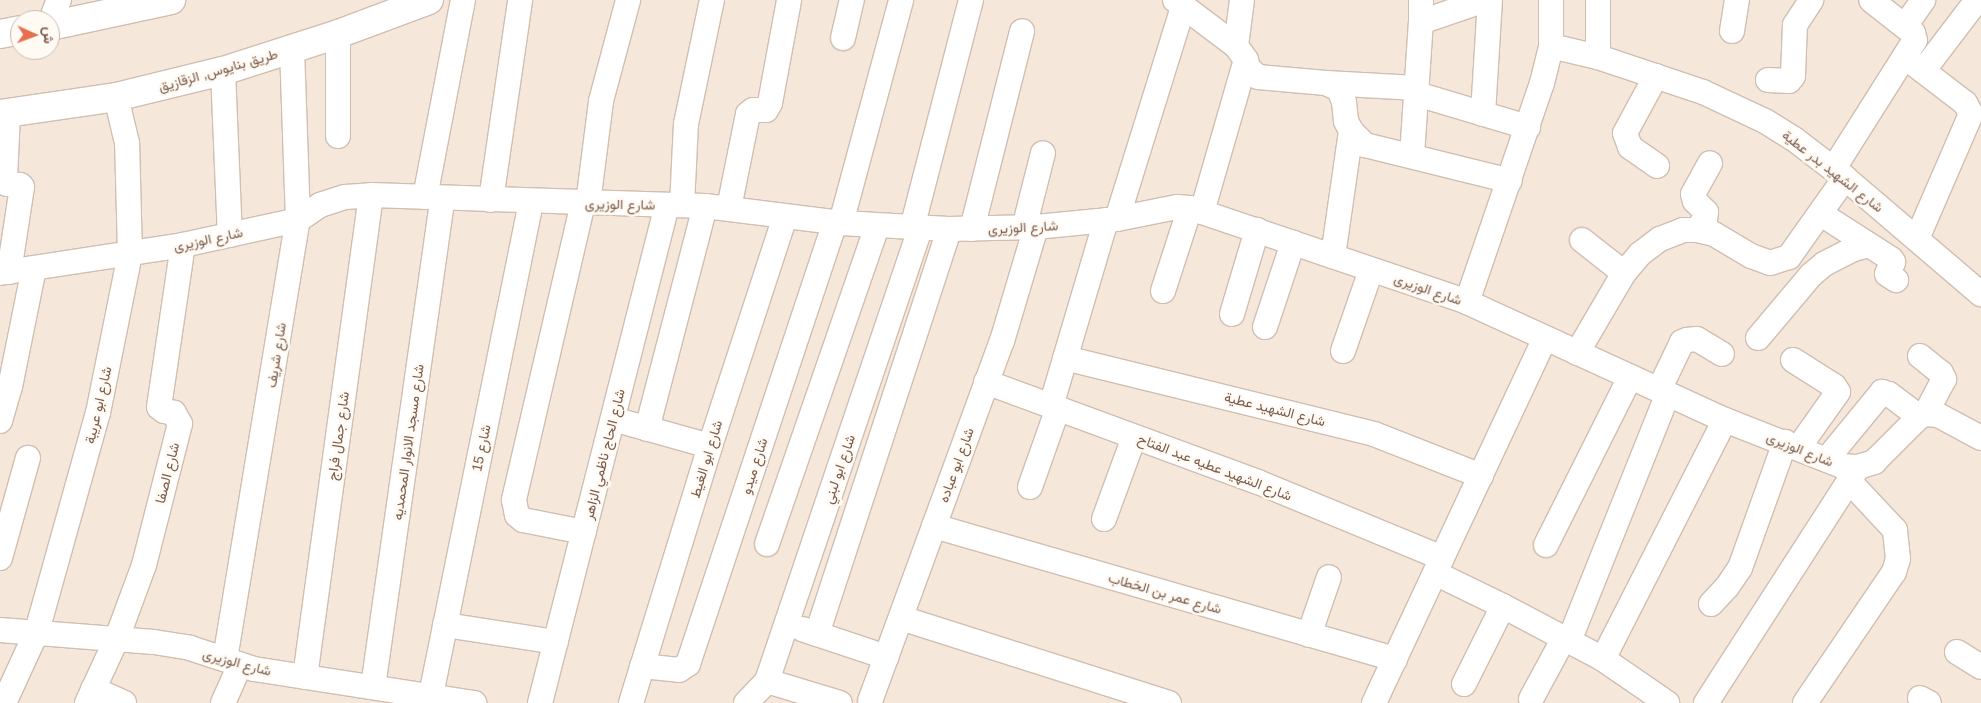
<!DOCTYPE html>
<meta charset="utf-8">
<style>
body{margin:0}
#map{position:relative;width:1981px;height:703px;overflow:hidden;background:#fdf6ec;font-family:Arial,Vazirmatn,sans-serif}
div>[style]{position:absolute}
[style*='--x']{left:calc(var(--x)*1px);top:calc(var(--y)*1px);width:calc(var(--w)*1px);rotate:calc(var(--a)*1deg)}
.residential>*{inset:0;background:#f5e8da}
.roads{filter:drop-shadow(1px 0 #d1beb0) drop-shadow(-1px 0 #d1beb0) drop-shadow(0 1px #d1beb0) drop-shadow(0 -1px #d1beb0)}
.minor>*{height:24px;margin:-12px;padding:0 12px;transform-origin:12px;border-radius:12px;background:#fff}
.secondary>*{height:28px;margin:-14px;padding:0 14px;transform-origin:14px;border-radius:14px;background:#fff}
span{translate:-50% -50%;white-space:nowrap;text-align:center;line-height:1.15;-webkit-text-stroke:5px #fffaf3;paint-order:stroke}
.street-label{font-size:14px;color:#7a5c4d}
.north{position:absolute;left:10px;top:10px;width:50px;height:50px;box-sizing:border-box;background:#fffaf3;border:1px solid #cabbb1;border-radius:50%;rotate:92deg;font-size:14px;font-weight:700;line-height:20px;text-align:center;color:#7a5c4d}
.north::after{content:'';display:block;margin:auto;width:18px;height:22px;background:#e76f51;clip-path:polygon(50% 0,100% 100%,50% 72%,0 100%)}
</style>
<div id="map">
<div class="residential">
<div style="clip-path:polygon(evenodd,0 0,1981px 0,1981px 703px,0 703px,0 0,20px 20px,50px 20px,50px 50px,20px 50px,20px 20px)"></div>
</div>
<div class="roads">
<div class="minor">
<div style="--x:1175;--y:0;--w:76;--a:37"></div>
<div style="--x:1236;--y:46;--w:17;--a:54"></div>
<div style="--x:1246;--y:60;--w:8;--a:76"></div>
<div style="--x:1248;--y:68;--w:13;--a:42"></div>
<div style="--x:1258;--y:77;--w:68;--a:5"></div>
<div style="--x:1326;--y:83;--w:14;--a:25"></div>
<div style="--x:1339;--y:89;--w:14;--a:69"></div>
<div style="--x:1344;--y:102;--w:19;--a:84"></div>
<div style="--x:1346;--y:121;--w:11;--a:63"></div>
<div style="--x:1351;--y:131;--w:20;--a:45"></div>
<div style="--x:1365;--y:145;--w:149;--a:13.9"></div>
<div style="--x:1421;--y:22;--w:68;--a:-19"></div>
<div style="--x:50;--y:23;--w:25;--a:-69"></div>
<div style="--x:1905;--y:26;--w:32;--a:-55"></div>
<div style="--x:1732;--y:31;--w:31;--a:-81"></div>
<div style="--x:338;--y:34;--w:102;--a:90"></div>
<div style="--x:843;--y:38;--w:39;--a:-77"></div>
<div style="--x:1236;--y:46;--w:46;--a:-82.6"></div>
<div style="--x:1551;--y:46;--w:48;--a:13.2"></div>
<div style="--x:1598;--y:57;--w:111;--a:18.4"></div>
<div style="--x:1703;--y:92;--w:68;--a:25.1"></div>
<div style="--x:1765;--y:121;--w:34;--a:32"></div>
<div style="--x:1794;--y:139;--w:64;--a:37.4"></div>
<div style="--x:1845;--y:178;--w:179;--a:40.5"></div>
<div style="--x:1598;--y:57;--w:57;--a:-90"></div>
<div style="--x:1905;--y:57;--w:76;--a:37.5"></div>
<div style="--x:1965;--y:103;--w:13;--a:61"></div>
<div style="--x:1971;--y:114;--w:136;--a:113.4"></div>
<div style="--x:223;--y:71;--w:164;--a:87.6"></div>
<div style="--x:1923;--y:71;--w:89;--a:-52.7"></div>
<div style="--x:1656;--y:76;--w:65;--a:118.5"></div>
<div style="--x:1625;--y:133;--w:15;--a:70"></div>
<div style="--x:1630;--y:147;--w:33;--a:35"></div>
<div style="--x:1768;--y:80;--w:21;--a:3"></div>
<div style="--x:1789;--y:81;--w:6;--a:-51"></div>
<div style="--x:1793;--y:76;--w:51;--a:-87.8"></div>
<div style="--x:1795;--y:25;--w:30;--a:-57"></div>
<div style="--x:1326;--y:83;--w:91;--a:3.1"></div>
<div style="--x:1417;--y:94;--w:116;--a:16.6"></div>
<div style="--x:8;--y:113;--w:67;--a:92.6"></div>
<div style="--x:5;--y:180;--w:4;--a:63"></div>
<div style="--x:7;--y:184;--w:13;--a:4"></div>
<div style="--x:20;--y:185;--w:3;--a:45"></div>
<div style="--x:22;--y:187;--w:86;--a:98.7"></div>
<div style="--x:1483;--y:114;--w:114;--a:-86.5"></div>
<div style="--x:1412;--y:156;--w:134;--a:-86.2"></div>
<div style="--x:1421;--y:22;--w:22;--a:-90"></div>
<div style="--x:1834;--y:168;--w:151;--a:-57.7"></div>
<div style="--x:1915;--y:40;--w:7;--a:-106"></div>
<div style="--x:1913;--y:33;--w:53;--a:-141.8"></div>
<div style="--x:425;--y:197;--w:201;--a:-79.1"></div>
<div style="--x:491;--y:200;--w:202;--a:-81.7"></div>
<div style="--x:583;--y:203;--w:305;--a:103.1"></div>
<div style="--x:514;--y:500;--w:15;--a:79"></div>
<div style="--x:517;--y:515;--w:8;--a:40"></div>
<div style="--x:523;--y:520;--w:62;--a:11.1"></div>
<div style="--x:588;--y:203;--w:103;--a:-82.7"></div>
<div style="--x:601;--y:101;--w:105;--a:-75"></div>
<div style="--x:682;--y:205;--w:81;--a:-87.2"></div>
<div style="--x:686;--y:124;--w:127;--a:-78.2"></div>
<div style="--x:729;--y:208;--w:96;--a:-78.6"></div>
<div style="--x:748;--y:114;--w:6;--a:-39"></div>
<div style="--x:753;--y:110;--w:13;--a:0"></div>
<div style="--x:766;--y:110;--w:8;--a:-60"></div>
<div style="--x:770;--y:103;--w:105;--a:-79.5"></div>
<div style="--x:1202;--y:212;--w:158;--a:-73.9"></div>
<div style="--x:1821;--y:214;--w:83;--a:32.7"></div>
<div style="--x:1891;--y:259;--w:4;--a:56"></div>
<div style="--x:1893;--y:262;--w:13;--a:117"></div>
<div style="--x:1887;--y:274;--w:11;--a:34"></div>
<div style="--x:1117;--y:219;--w:222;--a:-72.7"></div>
<div style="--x:841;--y:223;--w:231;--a:-74.9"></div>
<div style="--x:912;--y:228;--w:236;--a:-75.5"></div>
<div style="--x:1024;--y:228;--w:77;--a:-75.8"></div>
<div style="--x:972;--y:229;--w:204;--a:-75.8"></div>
<div style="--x:1697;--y:230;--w:14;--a:-54"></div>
<div style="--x:1705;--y:219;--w:7;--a:-82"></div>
<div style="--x:1706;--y:212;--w:16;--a:-135"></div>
<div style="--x:1695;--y:201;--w:7;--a:-106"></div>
<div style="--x:1693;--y:194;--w:35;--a:-61"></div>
<div style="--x:1582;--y:240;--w:53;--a:38.2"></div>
<div style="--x:1333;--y:256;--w:126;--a:-81.8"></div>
<div style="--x:0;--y:273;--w:185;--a:-8.7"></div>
<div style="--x:183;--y:245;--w:118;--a:-12.3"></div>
<div style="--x:298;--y:220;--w:27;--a:-34"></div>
<div style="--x:320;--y:205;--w:26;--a:-18"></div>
<div style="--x:345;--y:197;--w:26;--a:-4"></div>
<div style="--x:371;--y:195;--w:334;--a:1.9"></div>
<div style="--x:705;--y:206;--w:137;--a:7.1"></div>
<div style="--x:841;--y:223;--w:108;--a:3.2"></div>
<div style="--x:949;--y:229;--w:87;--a:-1.3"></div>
<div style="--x:1036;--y:227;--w:81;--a:-5.6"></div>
<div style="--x:1117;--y:219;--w:61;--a:-11.3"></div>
<div style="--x:1177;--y:207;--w:13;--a:4"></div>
<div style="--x:1190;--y:208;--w:293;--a:18.7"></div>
<div style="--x:1467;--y:302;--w:284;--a:24.6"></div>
<div style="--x:1725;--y:420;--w:126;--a:21.5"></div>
<div style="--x:1842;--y:466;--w:16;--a:4"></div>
<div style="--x:1858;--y:467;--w:17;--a:-17"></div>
<div style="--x:1874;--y:462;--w:64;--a:-45"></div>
<div style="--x:1919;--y:417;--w:7;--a:-27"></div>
<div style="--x:1925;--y:414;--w:13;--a:4"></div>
<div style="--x:1938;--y:415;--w:49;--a:28.1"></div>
<div style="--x:1163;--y:291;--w:87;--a:-72"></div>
<div style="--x:1467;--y:302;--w:231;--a:-71.1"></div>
<div style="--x:1542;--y:83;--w:38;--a:-76"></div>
<div style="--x:1551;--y:46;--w:46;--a:-90"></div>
<div style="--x:1232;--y:314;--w:88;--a:-73.4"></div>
<div style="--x:1265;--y:327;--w:89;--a:-71.6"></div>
<div style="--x:1758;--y:338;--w:82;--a:-49.9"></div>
<div style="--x:1811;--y:275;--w:17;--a:-40"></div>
<div style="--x:1824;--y:264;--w:33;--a:-27"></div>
<div style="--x:1853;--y:249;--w:16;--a:-14"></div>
<div style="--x:1343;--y:351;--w:86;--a:-70.9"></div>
<div style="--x:1577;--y:353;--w:93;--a:-59.6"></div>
<div style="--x:1624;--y:273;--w:25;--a:-50"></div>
<div style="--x:1640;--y:254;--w:25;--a:-37"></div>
<div style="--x:1660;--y:239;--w:25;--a:-21"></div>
<div style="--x:1683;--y:230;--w:14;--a:0"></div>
<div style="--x:1697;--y:230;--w:17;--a:13"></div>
<div style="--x:1714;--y:234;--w:43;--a:30.7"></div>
<div style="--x:1751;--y:256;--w:20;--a:20"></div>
<div style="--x:1770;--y:263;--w:20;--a:-18"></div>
<div style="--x:1789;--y:257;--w:97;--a:-54.7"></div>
<div style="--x:1920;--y:356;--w:27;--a:39"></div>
<div style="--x:1941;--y:373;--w:7;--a:63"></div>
<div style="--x:1944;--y:379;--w:40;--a:118"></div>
<div style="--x:1065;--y:358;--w:318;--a:13.8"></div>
<div style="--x:1374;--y:434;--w:115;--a:21.4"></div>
<div style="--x:1793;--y:360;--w:49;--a:32.4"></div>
<div style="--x:1834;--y:386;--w:7;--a:56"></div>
<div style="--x:1838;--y:392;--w:67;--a:125.3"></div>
<div style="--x:986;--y:382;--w:290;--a:20.2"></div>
<div style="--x:1258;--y:482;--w:199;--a:22.4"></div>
<div style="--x:1659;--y:390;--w:53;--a:-64.4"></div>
<div style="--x:1682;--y:342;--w:5;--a:-22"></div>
<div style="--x:1687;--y:340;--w:10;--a:-6"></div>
<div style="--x:1697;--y:339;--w:29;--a:31"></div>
<div style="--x:1051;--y:406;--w:194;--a:-73.5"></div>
<div style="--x:613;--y:419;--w:101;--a:15.6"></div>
<div style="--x:0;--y:421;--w:35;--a:-74"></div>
<div style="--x:10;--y:387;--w:121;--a:-78.6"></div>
<div style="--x:647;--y:429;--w:230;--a:-75.4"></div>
<div style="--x:1827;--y:459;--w:87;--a:-50.6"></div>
<div style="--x:1882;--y:392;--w:7;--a:16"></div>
<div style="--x:1889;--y:394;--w:38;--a:37"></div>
<div style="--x:1030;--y:487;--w:84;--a:-70.5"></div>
<div style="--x:1104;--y:519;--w:87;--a:-69.9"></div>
<div style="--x:934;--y:526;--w:480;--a:16.1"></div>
<div style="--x:767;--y:544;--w:336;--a:-70.9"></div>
<div style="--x:1546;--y:545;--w:188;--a:-63.4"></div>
<div style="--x:0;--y:558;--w:104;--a:-74.4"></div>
<div style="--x:1435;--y:573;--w:76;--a:25.9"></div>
<div style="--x:1503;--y:606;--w:113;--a:27.9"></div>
<div style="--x:1603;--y:659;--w:78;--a:34.5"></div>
<div style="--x:1711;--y:604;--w:23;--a:-47"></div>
<div style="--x:1727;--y:587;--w:23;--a:-56"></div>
<div style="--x:1740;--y:568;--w:134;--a:-70.3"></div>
<div style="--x:901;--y:618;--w:281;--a:17.6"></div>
<div style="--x:445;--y:625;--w:112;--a:8.7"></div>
<div style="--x:802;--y:629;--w:89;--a:18.4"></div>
<div style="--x:0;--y:630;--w:154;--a:4.5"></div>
<div style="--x:154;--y:642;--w:36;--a:9"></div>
<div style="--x:190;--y:648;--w:67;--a:18.2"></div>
<div style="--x:254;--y:669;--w:223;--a:8.8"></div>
<div style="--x:817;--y:634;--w:426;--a:-71.9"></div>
<div style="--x:1309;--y:635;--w:61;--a:-71"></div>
<div style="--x:1569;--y:641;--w:266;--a:-68.2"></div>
<div style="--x:1957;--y:652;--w:28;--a:32"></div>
<div style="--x:225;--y:659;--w:445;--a:-80.6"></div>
<div style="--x:298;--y:220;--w:171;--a:-92"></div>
<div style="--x:1603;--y:659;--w:268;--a:-63"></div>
<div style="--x:642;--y:666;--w:37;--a:6"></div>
<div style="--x:679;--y:670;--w:11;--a:-34"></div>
<div style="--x:688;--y:664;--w:465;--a:-71.6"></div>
<div style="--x:305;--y:677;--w:486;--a:-82.2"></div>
<div style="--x:767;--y:681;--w:76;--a:16.8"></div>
<div style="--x:1464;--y:684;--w:87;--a:-63.4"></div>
<div style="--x:373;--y:687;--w:494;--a:-81.9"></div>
<div style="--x:93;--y:689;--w:34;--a:24"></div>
<div style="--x:431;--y:695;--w:503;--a:-78.53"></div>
<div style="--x:1920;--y:698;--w:10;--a:29"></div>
<div style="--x:1531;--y:699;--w:69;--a:-61.6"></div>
<div style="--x:870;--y:701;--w:383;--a:-69.9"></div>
<div style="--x:1002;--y:341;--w:119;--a:-73.4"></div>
<div style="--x:4;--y:703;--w:79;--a:-65.4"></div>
<div style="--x:37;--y:631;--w:226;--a:-74.4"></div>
<div style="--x:98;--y:413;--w:162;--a:-78.6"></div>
<div style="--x:130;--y:254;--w:111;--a:-91.5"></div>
<div style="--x:127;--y:143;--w:47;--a:-103.4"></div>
<div style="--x:87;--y:703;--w:72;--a:-65.2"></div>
<div style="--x:117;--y:638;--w:78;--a:-69.7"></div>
<div style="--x:144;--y:565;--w:146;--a:-75.7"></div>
<div style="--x:180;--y:424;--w:13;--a:-119"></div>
<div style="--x:174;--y:413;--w:10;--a:-169"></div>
<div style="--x:164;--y:411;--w:6;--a:-141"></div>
<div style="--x:159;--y:407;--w:164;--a:-81.6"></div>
<div style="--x:223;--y:703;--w:42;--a:-65.9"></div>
<div style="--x:540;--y:703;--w:514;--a:-75.69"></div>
<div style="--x:631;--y:703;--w:269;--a:-72.9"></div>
<div style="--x:710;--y:446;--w:241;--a:-71.9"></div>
<div style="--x:746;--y:703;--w:30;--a:-46"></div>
<div style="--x:767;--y:681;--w:478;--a:-71.3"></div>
<div style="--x:1374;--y:703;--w:403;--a:-64.9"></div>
<div style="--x:1706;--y:703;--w:281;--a:-57.2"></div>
<div style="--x:1805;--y:703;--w:158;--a:-55.8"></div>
<div style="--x:1894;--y:572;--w:14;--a:-73"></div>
<div style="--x:1898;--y:559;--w:29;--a:-96"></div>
<div style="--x:1895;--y:530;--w:67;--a:-133.2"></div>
</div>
<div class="secondary">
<div style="--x:50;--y:26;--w:124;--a:-12.1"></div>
<div style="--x:0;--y:34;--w:20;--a:-11"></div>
<div style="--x:0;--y:114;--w:117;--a:-8.3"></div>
<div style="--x:116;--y:97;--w:110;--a:-13.7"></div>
<div style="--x:223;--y:71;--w:121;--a:-17.8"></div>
<div style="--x:338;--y:34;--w:97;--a:-20.5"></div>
</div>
</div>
<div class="street-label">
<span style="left:218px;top:70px;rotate:-16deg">طريق بنايوس, الزقازيق</span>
<span style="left:1833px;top:171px;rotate:38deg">شارع الشهيد بدر عطية</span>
<span style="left:620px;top:204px;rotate:1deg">شارع الوزيرى</span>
<span style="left:1023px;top:227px;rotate:-3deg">شارع الوزيرى</span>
<span style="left:208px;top:239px;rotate:-12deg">شارع الوزيرى</span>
<span style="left:1428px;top:289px;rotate:19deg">شارع الوزيرى</span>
<span style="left:276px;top:355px;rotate:-81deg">شارع شريف</span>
<span style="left:98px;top:405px;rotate:-77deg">شارع ابو عريبة</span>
<span style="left:1275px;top:409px;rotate:14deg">شارع الشهيد عطية</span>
<span style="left:338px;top:436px;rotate:-82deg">شارع جمال فراج</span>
<span style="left:408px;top:442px;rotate:-82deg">شارع مسجد الانوار المحمديه</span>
<span style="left:481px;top:448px;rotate:-78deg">شارع 15</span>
<span style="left:1800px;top:449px;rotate:22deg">شارع الوزيرى</span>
<span style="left:604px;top:454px;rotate:-76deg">شارع الحاج ناظمي الزاهر</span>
<span style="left:706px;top:459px;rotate:-73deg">شارع ابو الغيط</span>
<span style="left:956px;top:465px;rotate:-70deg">شارع ابو عباده</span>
<span style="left:754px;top:466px;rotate:-72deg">شارع ميدو</span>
<span style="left:1215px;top:467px;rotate:21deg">شارع الشهيد عطيه عبد الفتاح</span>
<span style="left:839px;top:469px;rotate:-71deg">شارع ابو لبني</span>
<span style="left:167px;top:473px;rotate:-76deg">شارع الصفا</span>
<span style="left:1165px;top:593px;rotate:16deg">شارع عمر بن الخطاب</span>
<span style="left:237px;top:662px;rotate:15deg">شارع الوزيرى</span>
</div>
<div class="north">ش</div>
</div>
